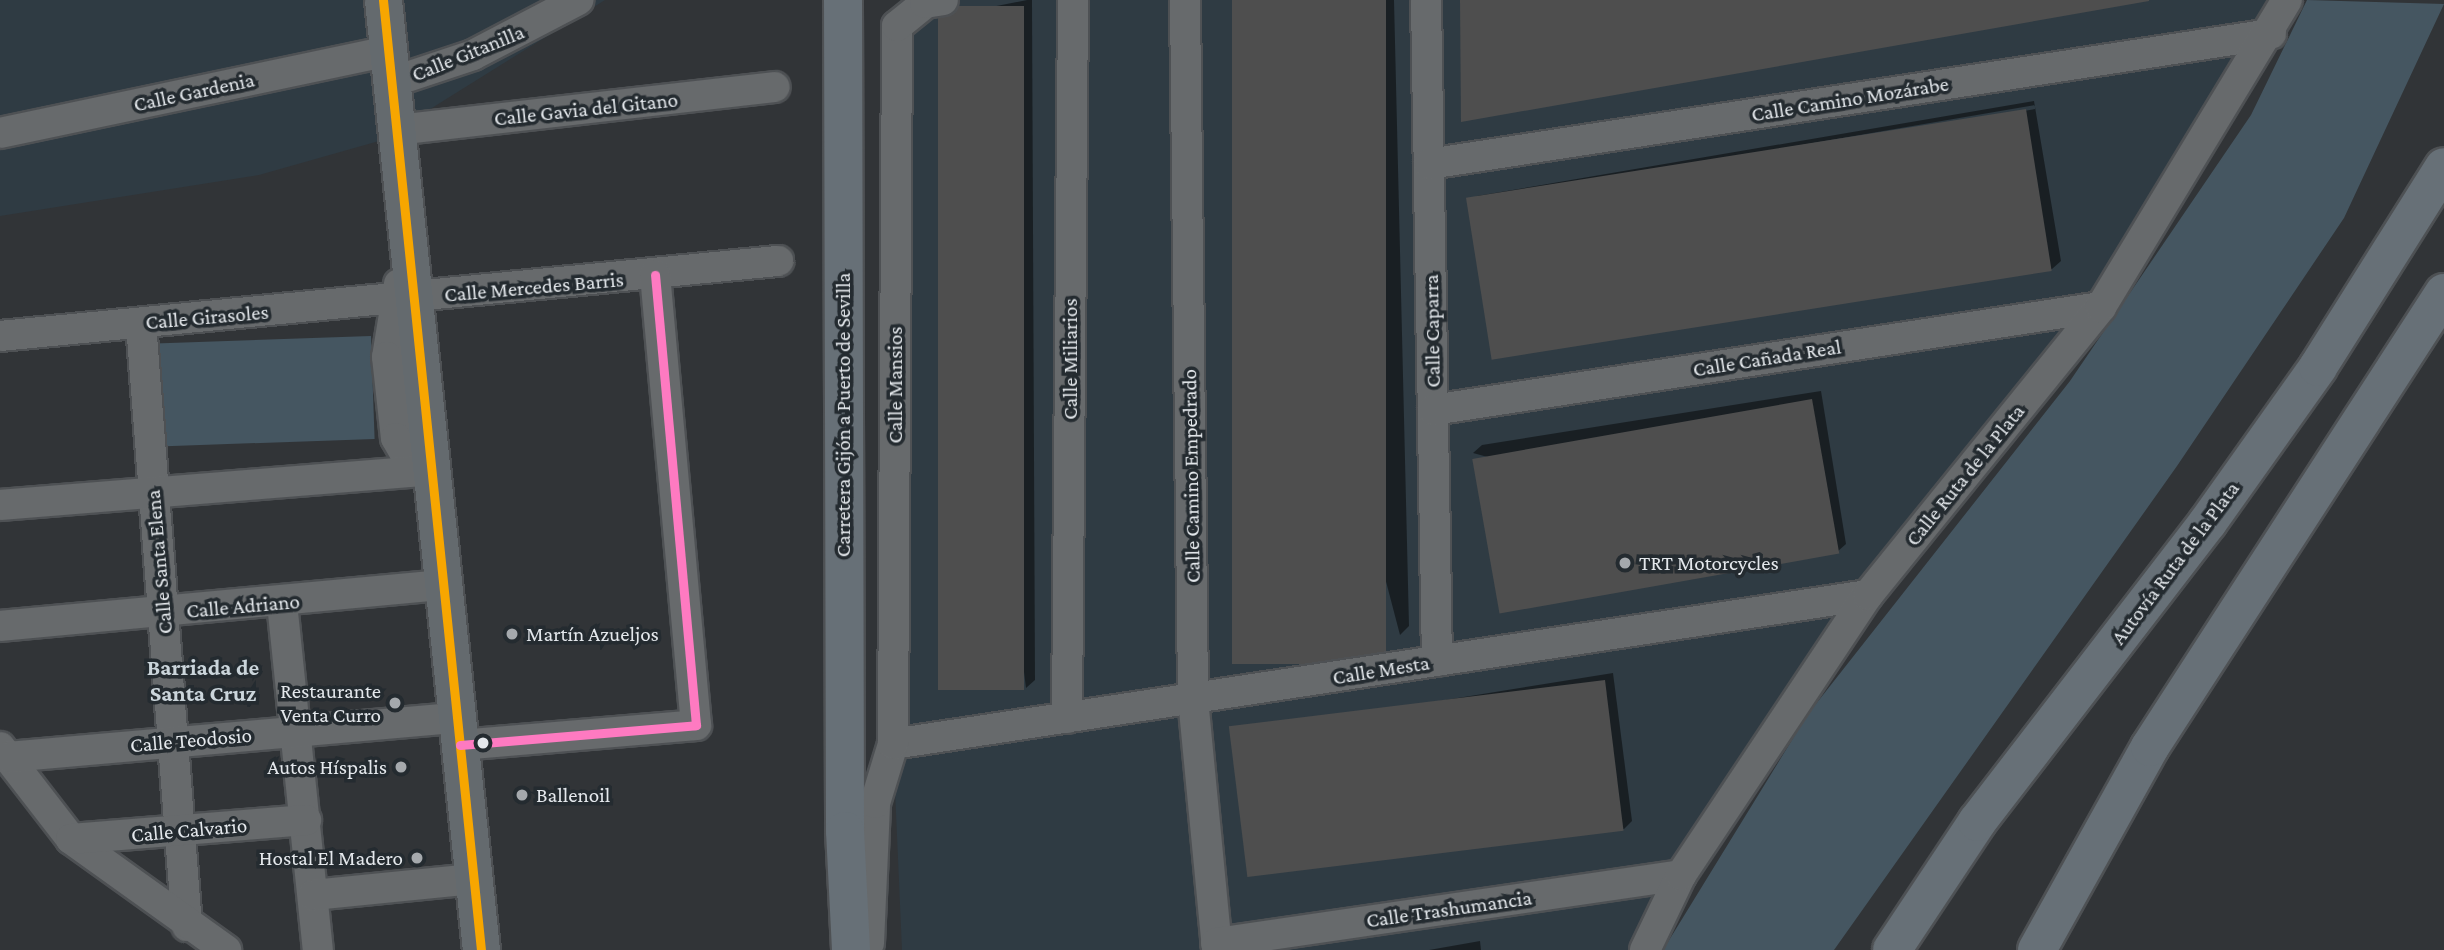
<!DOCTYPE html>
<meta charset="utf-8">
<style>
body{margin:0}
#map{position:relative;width:2444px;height:950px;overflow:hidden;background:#313437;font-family:"Crimson Pro",serif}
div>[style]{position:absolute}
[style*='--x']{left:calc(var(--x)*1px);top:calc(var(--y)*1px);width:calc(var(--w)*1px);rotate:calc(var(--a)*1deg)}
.built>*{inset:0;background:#2f3b43}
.green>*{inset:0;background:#455661;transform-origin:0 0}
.shadow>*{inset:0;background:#0007}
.building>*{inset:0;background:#4e4e4e;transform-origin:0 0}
.roads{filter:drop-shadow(2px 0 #4e5154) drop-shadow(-2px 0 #4e5154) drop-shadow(0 2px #4e5154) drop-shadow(0 -2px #4e5154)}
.minor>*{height:30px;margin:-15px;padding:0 15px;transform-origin:15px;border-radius:15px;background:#676a6c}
.major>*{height:37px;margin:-18.5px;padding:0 18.5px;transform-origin:18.5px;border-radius:18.5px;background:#646a6e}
.highway>*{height:38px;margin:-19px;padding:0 19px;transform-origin:19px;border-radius:19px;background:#677077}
.bus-1>*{height:9px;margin:-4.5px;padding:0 4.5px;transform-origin:4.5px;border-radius:4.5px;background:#f7a600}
.bus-2>*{height:9px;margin:-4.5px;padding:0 4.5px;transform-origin:4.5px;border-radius:4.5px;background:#fe7ac1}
.dots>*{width:19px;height:19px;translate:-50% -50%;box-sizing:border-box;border:4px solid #242b30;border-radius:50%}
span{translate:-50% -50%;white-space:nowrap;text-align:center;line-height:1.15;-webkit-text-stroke:7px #242b30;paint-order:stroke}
.street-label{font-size:21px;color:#e4e8ec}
.poi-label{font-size:21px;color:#e4e8ec}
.left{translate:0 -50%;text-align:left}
.right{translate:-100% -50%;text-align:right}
.neighbourhood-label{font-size:23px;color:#cbd5db;font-weight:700}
</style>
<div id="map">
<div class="built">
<div style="clip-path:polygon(0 0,605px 0,379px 141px,259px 175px,0 216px)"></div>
<div style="clip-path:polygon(902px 0,2285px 0,2101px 307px,1868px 595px,1645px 950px,902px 950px,893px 744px,897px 26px)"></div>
</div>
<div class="green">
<div style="clip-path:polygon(2307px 0,2444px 4px,2344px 218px,2177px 466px,1834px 950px,1663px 950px,1808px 714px,2070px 381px,2251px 115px)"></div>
<div style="left:371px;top:336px;width:103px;height:216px;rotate:88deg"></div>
</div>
<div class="shadow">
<div style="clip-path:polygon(1027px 0,1032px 0,1035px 680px,1026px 688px,942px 23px,951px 15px)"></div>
<div style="clip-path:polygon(1234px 0,1394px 0,1409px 626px,1400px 635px)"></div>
<div style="clip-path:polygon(evenodd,2034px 101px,2061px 261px,2052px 269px,1469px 205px,1477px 196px,2034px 101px,2035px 105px,2035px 109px,1475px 205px,1475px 201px,2035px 105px)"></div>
<div style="clip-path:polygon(1821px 391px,1846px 544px,1837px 552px,1473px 453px,1482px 445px)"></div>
<div style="clip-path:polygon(1613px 673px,1632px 821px,1624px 829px,1232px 741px,1241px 733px)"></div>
<div style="clip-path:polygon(1480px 941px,1481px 950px,1429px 950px)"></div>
</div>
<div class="building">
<div style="left:1232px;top:0;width:154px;height:664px"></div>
<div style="clip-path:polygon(1460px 0,2149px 0,2149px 1px,1461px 122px)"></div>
<div style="left:1024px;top:6px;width:684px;height:86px;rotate:90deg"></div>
<div style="left:2026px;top:109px;width:164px;height:567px;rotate:81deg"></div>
<div style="left:1812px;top:399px;width:157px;height:345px;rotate:80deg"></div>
<div style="left:1605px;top:680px;width:152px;height:379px;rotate:83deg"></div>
</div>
<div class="roads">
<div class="minor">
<div style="--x:1185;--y:0;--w:699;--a:89.34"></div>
<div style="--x:1193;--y:699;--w:252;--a:84.5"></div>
<div style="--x:1426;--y:0;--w:661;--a:89.05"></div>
<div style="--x:392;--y:82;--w:85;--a:-18.4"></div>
<div style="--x:473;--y:55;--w:119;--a:-27.6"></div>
<div style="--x:397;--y:130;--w:380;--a:-6.5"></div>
<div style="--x:0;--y:133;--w:397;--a:-11.9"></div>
<div style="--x:1429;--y:164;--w:852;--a:-8.78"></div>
<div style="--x:399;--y:284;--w:74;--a:99.3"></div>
<div style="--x:387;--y:357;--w:81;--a:83.7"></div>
<div style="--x:396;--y:438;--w:38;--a:60"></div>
<div style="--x:141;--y:323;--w:605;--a:85.64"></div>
<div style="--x:0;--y:336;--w:782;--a:-5.51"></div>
<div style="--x:1433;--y:410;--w:676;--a:-8.77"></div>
<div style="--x:0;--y:505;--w:433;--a:-4.6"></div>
<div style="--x:282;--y:603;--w:349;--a:84.1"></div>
<div style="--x:0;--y:626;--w:446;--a:-5.3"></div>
<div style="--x:1067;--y:718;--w:718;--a:-89.52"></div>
<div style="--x:893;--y:744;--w:986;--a:-8.69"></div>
<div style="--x:460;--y:745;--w:237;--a:-4.8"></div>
<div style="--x:696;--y:725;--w:452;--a:-95.2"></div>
<div style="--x:0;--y:747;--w:116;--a:52.3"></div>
<div style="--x:71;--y:839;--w:191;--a:35.6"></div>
<div style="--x:8;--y:757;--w:452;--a:-5"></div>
<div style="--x:71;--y:839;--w:236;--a:-4.6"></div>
<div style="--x:313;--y:895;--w:161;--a:-5.7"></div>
<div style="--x:869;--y:943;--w:140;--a:-87.5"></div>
<div style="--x:875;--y:803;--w:62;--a:-73"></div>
<div style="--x:893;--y:744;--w:718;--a:-89.68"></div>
<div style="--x:897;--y:26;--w:36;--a:-39"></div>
<div style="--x:925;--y:3;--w:18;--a:-9"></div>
<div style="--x:1216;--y:943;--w:470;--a:-8.3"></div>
<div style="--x:1645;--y:950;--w:83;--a:-64.4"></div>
<div style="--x:1681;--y:875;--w:337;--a:-56.3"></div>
<div style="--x:1868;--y:595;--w:370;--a:-51"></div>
<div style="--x:2101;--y:307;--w:359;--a:-58.8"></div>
</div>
<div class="major">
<div style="--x:383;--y:0;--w:955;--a:84.11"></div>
</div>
<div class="highway">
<div style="--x:843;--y:0;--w:831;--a:89.86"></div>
<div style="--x:845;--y:831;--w:119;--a:87.1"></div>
<div style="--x:1892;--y:950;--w:154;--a:-56.4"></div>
<div style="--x:1977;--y:822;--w:379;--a:-52.4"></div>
<div style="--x:2208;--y:522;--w:190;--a:-54.6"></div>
<div style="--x:2318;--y:367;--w:236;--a:-57.8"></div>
<div style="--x:2037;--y:950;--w:232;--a:-60.9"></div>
<div style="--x:2150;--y:747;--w:541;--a:-57.07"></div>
</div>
</div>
<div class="bus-1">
<div style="--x:383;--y:0;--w:955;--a:84.11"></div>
</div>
<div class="bus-2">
<div style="--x:460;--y:745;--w:237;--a:-4.8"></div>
<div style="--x:696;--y:725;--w:452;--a:-95.2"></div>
</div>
<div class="dots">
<div style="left:1625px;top:563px;background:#a5a9ad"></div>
<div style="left:512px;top:634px;background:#a5a9ad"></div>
<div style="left:395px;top:703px;background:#a5a9ad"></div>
<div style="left:483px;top:743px;background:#e4e8ec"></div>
<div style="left:401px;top:767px;background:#a5a9ad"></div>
<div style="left:522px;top:795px;background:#a5a9ad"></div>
<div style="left:417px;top:858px;background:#a5a9ad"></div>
</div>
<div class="street-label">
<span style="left:468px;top:53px;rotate:-22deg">Calle Gitanilla</span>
<span style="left:194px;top:92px;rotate:-12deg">Calle Gardenia</span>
<span style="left:1850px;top:99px;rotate:-9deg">Calle Camino Mozárabe</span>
<span style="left:586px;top:109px;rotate:-6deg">Calle Gavia del Gitano</span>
<span style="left:534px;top:287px;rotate:-5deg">Calle Mercedes Barris</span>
<span style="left:207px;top:317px;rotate:-5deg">Calle Girasoles</span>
<span style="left:1432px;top:331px;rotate:-91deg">Calle Caparra</span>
<span style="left:1767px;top:358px;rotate:-9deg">Calle Cañada Real</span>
<span style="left:1070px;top:359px;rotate:-90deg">Calle Miliarios</span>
<span style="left:895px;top:385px;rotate:-90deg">Calle Mansios</span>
<span style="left:843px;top:415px;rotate:-90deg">Carretera Gijón a Puerto de Sevilla</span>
<span style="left:1965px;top:475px;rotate:-51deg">Calle Ruta de la Plata</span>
<span style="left:1191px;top:476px;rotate:-91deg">Calle Camino Empedrado</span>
<span style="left:159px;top:562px;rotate:-95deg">Calle Santa Elena</span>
<span style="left:2175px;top:563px;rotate:-53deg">Autovía Ruta de la Plata</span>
<span style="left:243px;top:606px;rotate:-5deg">Calle Adriano</span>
<span style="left:1381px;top:670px;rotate:-9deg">Calle Mesta</span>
<span style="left:191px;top:740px;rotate:-5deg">Calle Teodosio</span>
<span style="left:189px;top:830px;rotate:-5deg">Calle Calvario</span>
<span style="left:1449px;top:909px;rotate:-8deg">Calle Trashumancia</span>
</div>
<div class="poi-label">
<span class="left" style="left:1639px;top:563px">TRT Motorcycles</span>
<span class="left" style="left:526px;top:634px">Martín Azueljos</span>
<span class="right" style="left:381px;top:703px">Restaurante<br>Venta Curro</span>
<span class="right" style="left:387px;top:767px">Autos Híspalis</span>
<span class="left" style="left:536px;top:795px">Ballenoil</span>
<span class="right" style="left:403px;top:858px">Hostal El Madero</span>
</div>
<div class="neighbourhood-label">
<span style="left:203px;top:680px">Barriada de<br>Santa Cruz</span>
</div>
</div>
